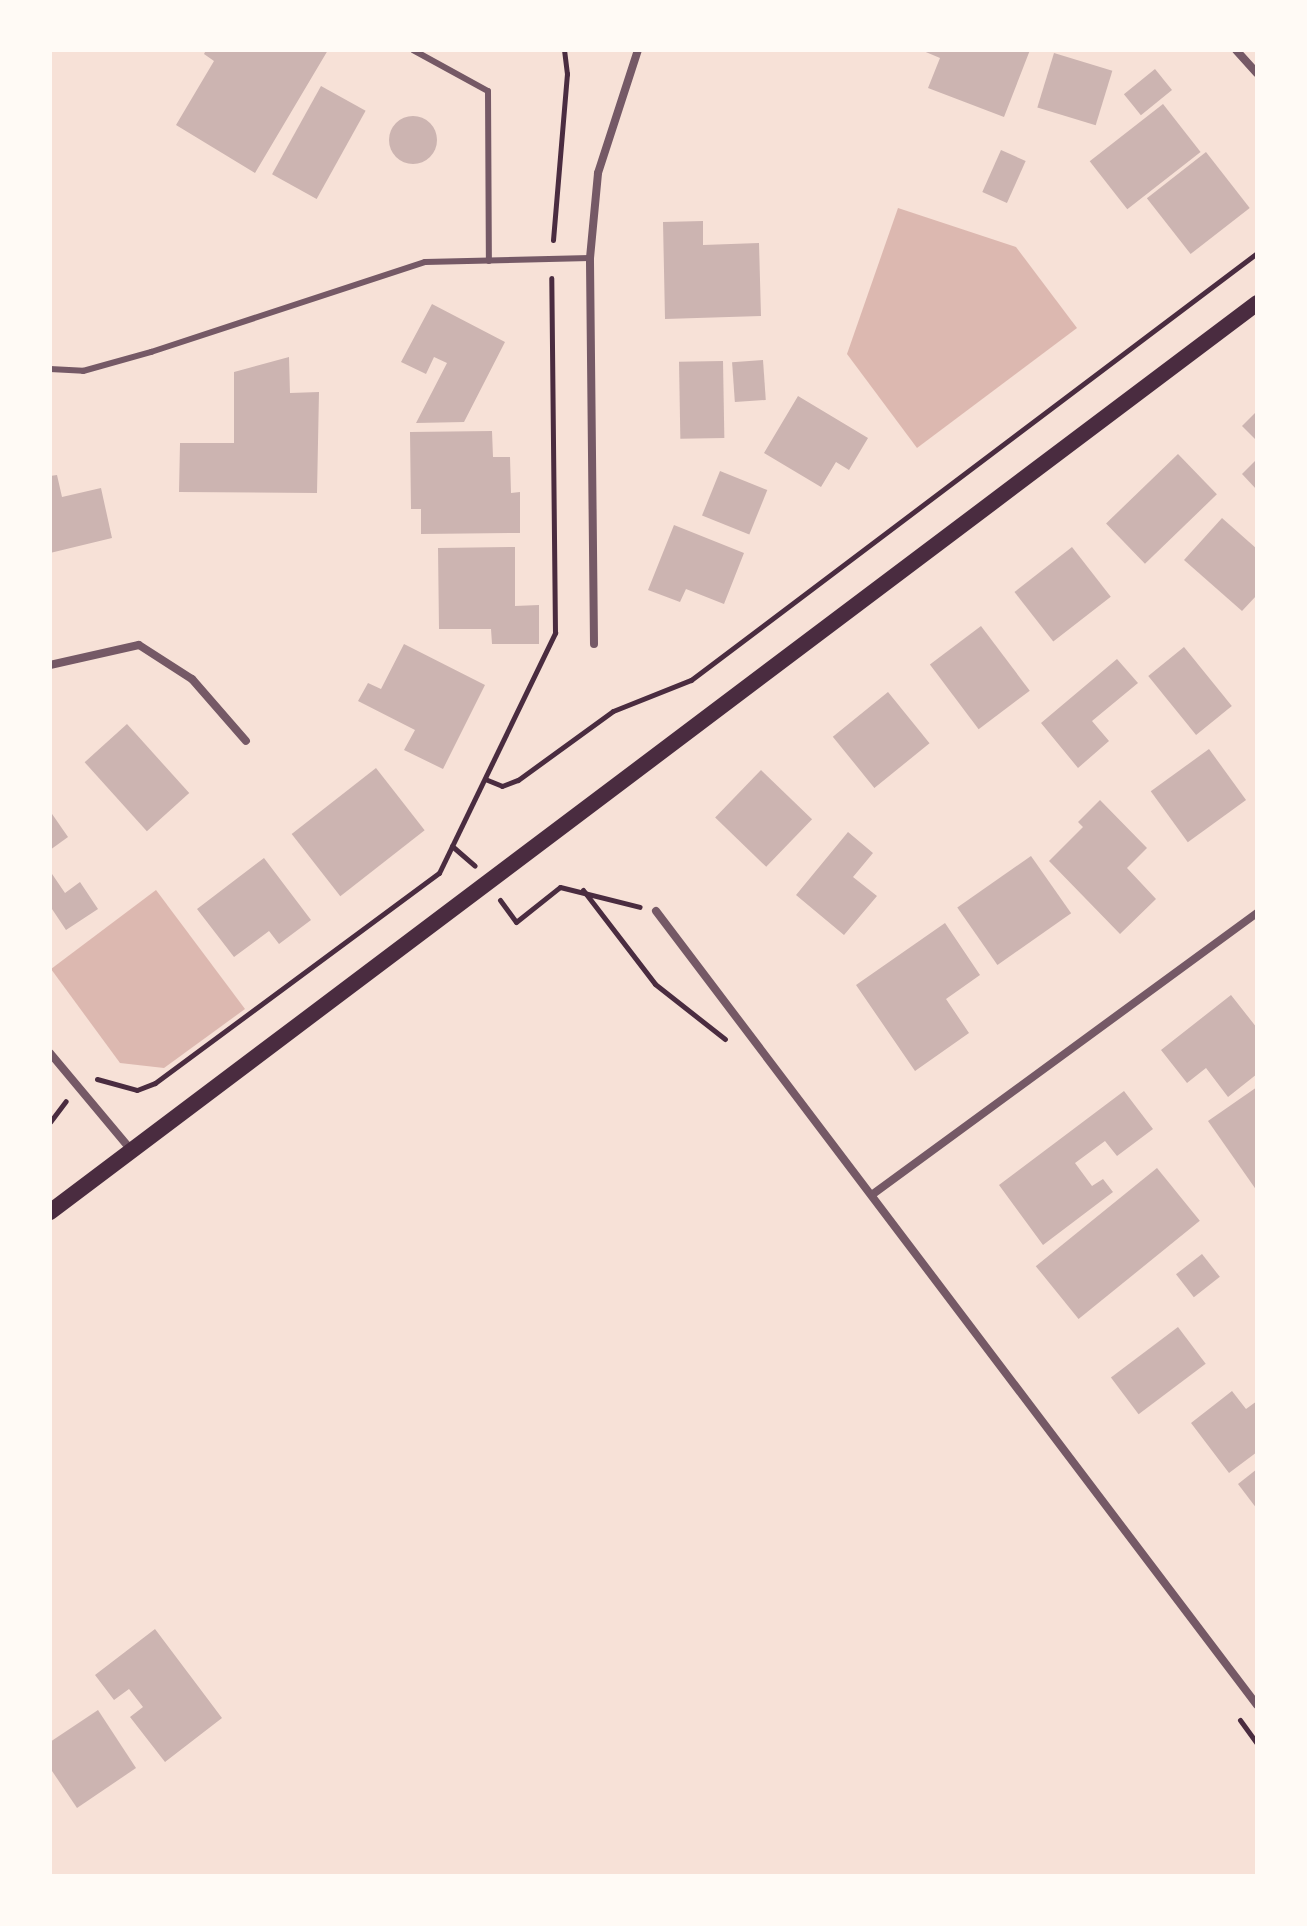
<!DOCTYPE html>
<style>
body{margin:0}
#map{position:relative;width:1307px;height:1926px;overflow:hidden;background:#f7e1d7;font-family:"Sofia Sans Condensed",sans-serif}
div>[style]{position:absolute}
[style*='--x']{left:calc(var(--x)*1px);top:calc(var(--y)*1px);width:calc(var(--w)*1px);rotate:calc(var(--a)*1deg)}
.water>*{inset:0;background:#dcb8b0}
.building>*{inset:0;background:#ccb4b1;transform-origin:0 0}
.round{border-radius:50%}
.path>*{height:5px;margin:-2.5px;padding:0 2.5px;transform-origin:2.5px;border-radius:2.5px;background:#4a2c40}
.service>*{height:6px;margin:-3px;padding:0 3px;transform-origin:3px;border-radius:3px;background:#755966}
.minor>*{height:8px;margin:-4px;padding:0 4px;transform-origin:4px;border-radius:4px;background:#755966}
.secondary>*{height:16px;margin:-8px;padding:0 8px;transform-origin:8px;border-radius:8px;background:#4a2c40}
span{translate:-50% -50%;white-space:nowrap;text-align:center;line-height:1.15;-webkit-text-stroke:8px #fffaf5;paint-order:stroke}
.frame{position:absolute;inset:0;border:52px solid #fffaf5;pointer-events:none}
</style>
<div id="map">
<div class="water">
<div style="clip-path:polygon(898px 208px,1016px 247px,1077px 328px,917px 448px,847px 354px)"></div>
<div style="clip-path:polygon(156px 890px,245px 1009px,164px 1068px,120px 1063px,51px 969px)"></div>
</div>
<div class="building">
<div style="clip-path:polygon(206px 50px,328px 50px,255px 173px,176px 125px,214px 61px,204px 54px)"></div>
<div style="clip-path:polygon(921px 50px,1030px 50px,1004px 117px,928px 88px,940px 58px)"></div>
<div style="left:1054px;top:53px;width:61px;height:57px;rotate:17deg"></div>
<div style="left:1155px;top:69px;width:27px;height:40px;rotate:51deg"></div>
<div style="left:321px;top:86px;width:51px;height:101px;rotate:29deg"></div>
<div style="left:1163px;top:104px;width:61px;height:93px;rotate:52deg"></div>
<div class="round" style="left:389px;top:116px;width:48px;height:48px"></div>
<div style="left:1001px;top:150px;width:27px;height:46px;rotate:24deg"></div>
<div style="left:1206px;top:152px;width:71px;height:75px;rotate:52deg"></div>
<div style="clip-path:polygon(703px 221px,703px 245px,759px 243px,761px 316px,665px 319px,663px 222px)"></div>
<div style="clip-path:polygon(432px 304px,505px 342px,464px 422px,416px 423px,447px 363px,434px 357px,426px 374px,401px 362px)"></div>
<div style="clip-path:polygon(289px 357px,290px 393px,319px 392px,317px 493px,179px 492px,180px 443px,234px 443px,234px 372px)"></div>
<div style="left:763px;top:360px;width:40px;height:31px;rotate:86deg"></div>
<div style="left:723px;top:361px;width:77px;height:44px;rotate:89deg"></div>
<div style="clip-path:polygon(798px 396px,868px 438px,849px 470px,836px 462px,821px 487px,764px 453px)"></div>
<div style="clip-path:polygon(1257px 411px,1257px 441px,1242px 426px)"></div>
<div style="clip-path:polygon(492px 431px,493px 457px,510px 457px,511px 493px,520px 492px,520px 533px,421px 534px,421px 509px,411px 509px,410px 432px)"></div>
<div style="left:1178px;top:454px;width:56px;height:100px;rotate:46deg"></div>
<div style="clip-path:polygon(1257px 459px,1257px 490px,1242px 474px)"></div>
<div style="left:720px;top:471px;width:51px;height:48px;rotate:22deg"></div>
<div style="clip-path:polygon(57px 475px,62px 497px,101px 488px,112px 538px,50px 553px,50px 476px)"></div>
<div style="clip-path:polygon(1222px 518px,1257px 549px,1257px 595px,1242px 611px,1184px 560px)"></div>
<div style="clip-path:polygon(674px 525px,744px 553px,724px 604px,686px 589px,680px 602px,648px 590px)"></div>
<div style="clip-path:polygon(515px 547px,515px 606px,539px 605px,539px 644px,492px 644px,491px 629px,439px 629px,438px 548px)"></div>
<div style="left:1072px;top:547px;width:63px;height:73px;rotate:52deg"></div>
<div style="left:981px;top:626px;width:81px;height:64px;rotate:53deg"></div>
<div style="clip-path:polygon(404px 644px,485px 685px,443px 769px,404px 750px,415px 730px,358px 701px,368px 683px,381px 689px)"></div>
<div style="left:1184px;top:647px;width:76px;height:46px;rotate:51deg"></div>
<div style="clip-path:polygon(1117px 659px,1138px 683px,1092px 721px,1109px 741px,1078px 768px,1041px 723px)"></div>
<div style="left:888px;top:692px;width:66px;height:71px;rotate:51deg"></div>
<div style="left:127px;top:724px;width:93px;height:57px;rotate:48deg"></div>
<div style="left:1209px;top:749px;width:63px;height:72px;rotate:54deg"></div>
<div style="left:376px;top:768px;width:79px;height:107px;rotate:52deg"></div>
<div style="left:761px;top:770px;width:71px;height:66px;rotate:44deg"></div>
<div style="clip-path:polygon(1100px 800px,1147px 848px,1127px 868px,1156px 899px,1120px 934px,1049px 861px,1083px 827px,1078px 822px)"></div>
<div style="clip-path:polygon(50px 811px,68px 837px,50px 850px)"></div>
<div style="clip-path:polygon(848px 832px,873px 853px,853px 877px,877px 896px,844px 935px,796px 895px)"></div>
<div style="left:1031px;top:856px;width:70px;height:90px;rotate:55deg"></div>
<div style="clip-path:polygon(264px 858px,311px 920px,279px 944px,269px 931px,234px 957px,197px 909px)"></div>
<div style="clip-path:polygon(50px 871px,65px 893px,80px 882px,98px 909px,66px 930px,50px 906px)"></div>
<div style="clip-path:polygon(945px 923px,980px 975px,946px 999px,969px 1033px,915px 1071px,856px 985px)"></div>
<div style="clip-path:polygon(1231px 995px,1257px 1028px,1257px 1074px,1228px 1097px,1206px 1068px,1187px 1083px,1161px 1050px)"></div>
<div style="clip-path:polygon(1257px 1087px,1257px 1191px,1208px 1121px)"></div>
<div style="clip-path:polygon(1124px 1091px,1153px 1129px,1117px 1156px,1105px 1141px,1075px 1163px,1092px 1186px,1103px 1179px,1113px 1192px,1043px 1245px,999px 1185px)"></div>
<div style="left:1157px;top:1168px;width:68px;height:156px;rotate:51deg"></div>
<div style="left:1202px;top:1254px;width:29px;height:33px;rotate:52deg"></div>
<div style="left:1178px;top:1327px;width:46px;height:84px;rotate:53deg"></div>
<div style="clip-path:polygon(1232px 1391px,1246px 1409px,1257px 1401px,1257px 1452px,1229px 1473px,1191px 1423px)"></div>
<div style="clip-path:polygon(1257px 1469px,1257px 1509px,1238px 1484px)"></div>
<div style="clip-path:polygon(155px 1629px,222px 1718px,165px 1762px,130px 1717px,143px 1707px,129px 1689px,114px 1700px,95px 1675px)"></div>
<div style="clip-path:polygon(98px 1710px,136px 1768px,77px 1808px,50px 1768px,50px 1742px)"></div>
</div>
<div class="path">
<div style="--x:553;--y:240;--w:167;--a:-85.2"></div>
<div style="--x:567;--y:74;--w:24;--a:-97"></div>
<div style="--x:485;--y:779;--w:18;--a:22"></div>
<div style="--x:502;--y:786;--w:17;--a:-21"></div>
<div style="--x:518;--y:780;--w:117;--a:-36"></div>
<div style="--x:613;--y:711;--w:84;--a:-21.7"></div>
<div style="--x:691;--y:680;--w:709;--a:-37.03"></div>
<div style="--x:452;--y:846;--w:30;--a:41"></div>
<div style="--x:583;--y:890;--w:118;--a:52.5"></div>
<div style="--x:655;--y:984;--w:89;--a:38.2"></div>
<div style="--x:500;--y:900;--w:27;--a:54"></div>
<div style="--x:516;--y:922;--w:56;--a:-38.5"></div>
<div style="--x:560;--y:887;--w:82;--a:14"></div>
<div style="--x:97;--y:1079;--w:41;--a:15.4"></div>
<div style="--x:137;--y:1090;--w:19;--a:-21"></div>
<div style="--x:155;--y:1083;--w:353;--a:-36.5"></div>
<div style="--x:439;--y:873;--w:267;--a:-64.2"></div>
<div style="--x:555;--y:633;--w:355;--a:-90.6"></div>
<div style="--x:50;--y:1122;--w:26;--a:-53"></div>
<div style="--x:1240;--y:1720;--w:29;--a:54"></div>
</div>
<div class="service">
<div style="--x:413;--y:50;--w:85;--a:28.7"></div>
<div style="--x:488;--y:91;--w:170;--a:89.7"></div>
<div style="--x:50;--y:369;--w:33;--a:3"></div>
<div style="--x:83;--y:371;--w:71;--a:-15.6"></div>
<div style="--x:151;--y:352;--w:288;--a:-18.2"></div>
<div style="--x:425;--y:262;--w:165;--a:-1.4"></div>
</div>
<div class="minor">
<div style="--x:1236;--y:50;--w:31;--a:48"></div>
<div style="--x:594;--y:644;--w:386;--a:-90.6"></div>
<div style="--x:590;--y:258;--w:85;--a:-84.6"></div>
<div style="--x:598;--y:173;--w:129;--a:-72"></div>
<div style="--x:50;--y:665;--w:91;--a:-12.7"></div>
<div style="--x:139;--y:645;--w:63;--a:32.7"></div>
<div style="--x:192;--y:679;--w:82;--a:48.9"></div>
<div style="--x:656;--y:911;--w:996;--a:52.88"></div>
<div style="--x:50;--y:1053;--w:126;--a:50.1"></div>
<div style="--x:873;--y:1194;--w:476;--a:-36.2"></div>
</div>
<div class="secondary">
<div style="--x:50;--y:1212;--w:1511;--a:-36.98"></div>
</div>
<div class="frame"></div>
</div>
